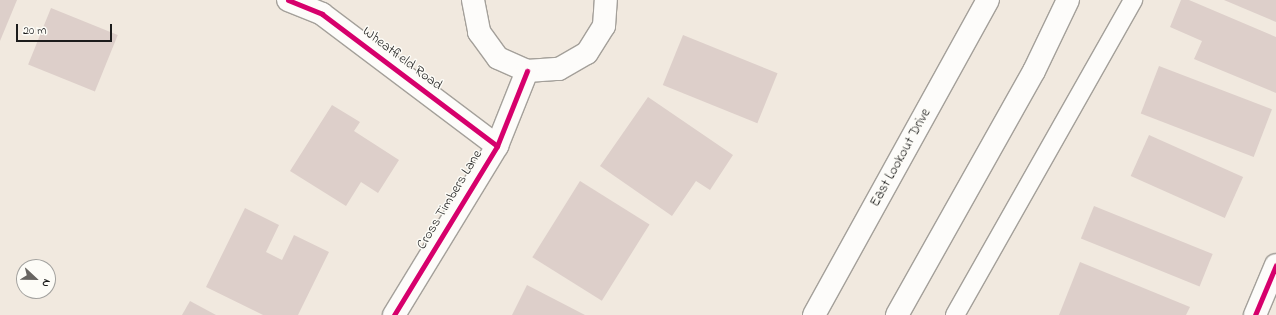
<!DOCTYPE html>
<style>
body{margin:0}
#map{position:relative;width:1276px;height:315px;overflow:hidden;background:#f1e9df;font-family:"Indie Flower",sans-serif}
div>[style]{position:absolute}
[style*='--x']{left:calc(var(--x)*1px);top:calc(var(--y)*1px);width:calc(var(--w)*1px);rotate:calc(var(--a)*1deg)}
.building>*{inset:0;background:#ddcfca;transform-origin:0 0}
.roads{filter:drop-shadow(1px 0 #a4a09a) drop-shadow(-1px 0 #a4a09a) drop-shadow(0 1px #a4a09a) drop-shadow(0 -1px #a4a09a)}
.service>*{height:18px;margin:-9px;padding:0 9px;transform-origin:9px;border-radius:9px;background:#fdfcfa}
.minor>*{height:22px;margin:-11px;padding:0 11px;transform-origin:11px;border-radius:11px;background:#fdfcfa}
.secondary>*{height:22px;margin:-11px;padding:0 11px;transform-origin:11px;border-radius:11px;background:#fdfcfa}
.cycleway>*{height:5px;margin:-2.5px;padding:0 2.5px;transform-origin:2.5px;border-radius:2.5px;background:#d6006c}
span{translate:-50% -50%;white-space:nowrap;text-align:center;line-height:1.15;-webkit-text-stroke:3px #fdfcf7;paint-order:stroke}
.street-label{font-size:14px;color:#1c1c1c}
.north{position:absolute;left:16px;top:259px;width:40px;height:40px;box-sizing:border-box;background:#fdfcf7;border:1px solid #a3a29f;border-radius:50%;rotate:112deg;font-size:11px;font-weight:700;line-height:16px;text-align:center;color:#1c1c1c}
.north::after{content:'';display:block;margin:auto;width:14px;height:18px;background:#676460;clip-path:polygon(50% 0,100% 100%,50% 72%,0 100%)}
.scale{position:absolute;left:16px;top:24px;width:96px;height:18px;box-sizing:border-box;border:2px solid #1c1c1c;border-top:0;padding-left:5px;font-size:12px;line-height:14px;white-space:nowrap;color:#1c1c1c;-webkit-text-stroke:3px #fdfcf7;paint-order:stroke}
</style>
<div id="map">
<div class="building">
<div style="clip-path:polygon(0 0,17px 0,0 41px)"></div>
<div style="clip-path:polygon(1181px 0,1189px 0,1276px 37px,1276px 93px,1194px 59px,1202px 41px,1170px 27px)"></div>
<div style="clip-path:polygon(1224px 0,1276px 0,1276px 22px)"></div>
<div style="left:51px;top:8px;width:72px;height:61px;rotate:22deg"></div>
<div style="left:683px;top:35px;width:102px;height:54px;rotate:22deg"></div>
<div style="left:1159px;top:66px;width:121px;height:51px;rotate:21deg"></div>
<div style="clip-path:polygon(648px 97px,733px 155px,710px 190px,696px 181px,672px 216px,600px 166px)"></div>
<div style="clip-path:polygon(332px 105px,360px 122px,354px 131px,399px 160px,378px 193px,361px 182px,346px 206px,290px 171px)"></div>
<div style="left:1149px;top:135px;width:103px;height:45px;rotate:24deg"></div>
<div style="left:580px;top:181px;width:82px;height:90px;rotate:32deg"></div>
<div style="left:1094px;top:206px;width:128px;height:35px;rotate:22deg"></div>
<div style="clip-path:polygon(245px 208px,279px 225px,266px 252px,282px 260px,294px 235px,329px 252px,298px 315px,263px 315px,206px 287px)"></div>
<div style="clip-path:polygon(1080px 262px,1190px 307px,1186px 315px,1059px 315px)"></div>
<div style="clip-path:polygon(527px 285px,585px 315px,512px 315px)"></div>
<div style="clip-path:polygon(190px 301px,216px 315px,182px 315px)"></div>
</div>
<div class="roads">
<div class="service">
<div style="--x:955;--y:315;--w:362;--a:-60.5"></div>
</div>
<div class="minor">
<div style="--x:288;--y:0;--w:37;--a:22"></div>
<div style="--x:322;--y:14;--w:219;--a:37"></div>
<div style="--x:473;--y:0;--w:33;--a:79"></div>
<div style="--x:479;--y:32;--w:32;--a:54"></div>
<div style="--x:498;--y:58;--w:32;--a:24"></div>
<div style="--x:527;--y:71;--w:32;--a:-4"></div>
<div style="--x:559;--y:69;--w:32;--a:-30"></div>
<div style="--x:587;--y:53;--w:32;--a:-58"></div>
<div style="--x:604;--y:26;--w:26;--a:-86"></div>
<div style="--x:394;--y:315;--w:198;--a:-58.6"></div>
<div style="--x:497;--y:146;--w:81;--a:-68.2"></div>
<div style="--x:1255;--y:315;--w:54;--a:-67.2"></div>
</div>
<div class="secondary">
<div style="--x:814;--y:315;--w:360;--a:-61.1"></div>
<div style="--x:897;--y:315;--w:280;--a:-60.7"></div>
<div style="--x:1034;--y:71;--w:79;--a:-64.4"></div>
</div>
</div>
<div class="cycleway">
<div style="--x:288;--y:0;--w:37;--a:22"></div>
<div style="--x:322;--y:14;--w:219;--a:37"></div>
<div style="--x:394;--y:315;--w:198;--a:-58.6"></div>
<div style="--x:497;--y:146;--w:81;--a:-68.2"></div>
<div style="--x:1255;--y:315;--w:54;--a:-67.2"></div>
</div>
<div class="street-label">
<span style="left:402px;top:59px;rotate:37deg">Wheatfield Road</span>
<span style="left:901px;top:158px;rotate:-61deg">East Lookout Drive</span>
<span style="left:450px;top:200px;rotate:-59deg">Cross Timbers Lane</span>
</div>
<div class="north">N</div>
<div class="scale">20 m</div>
</div>
